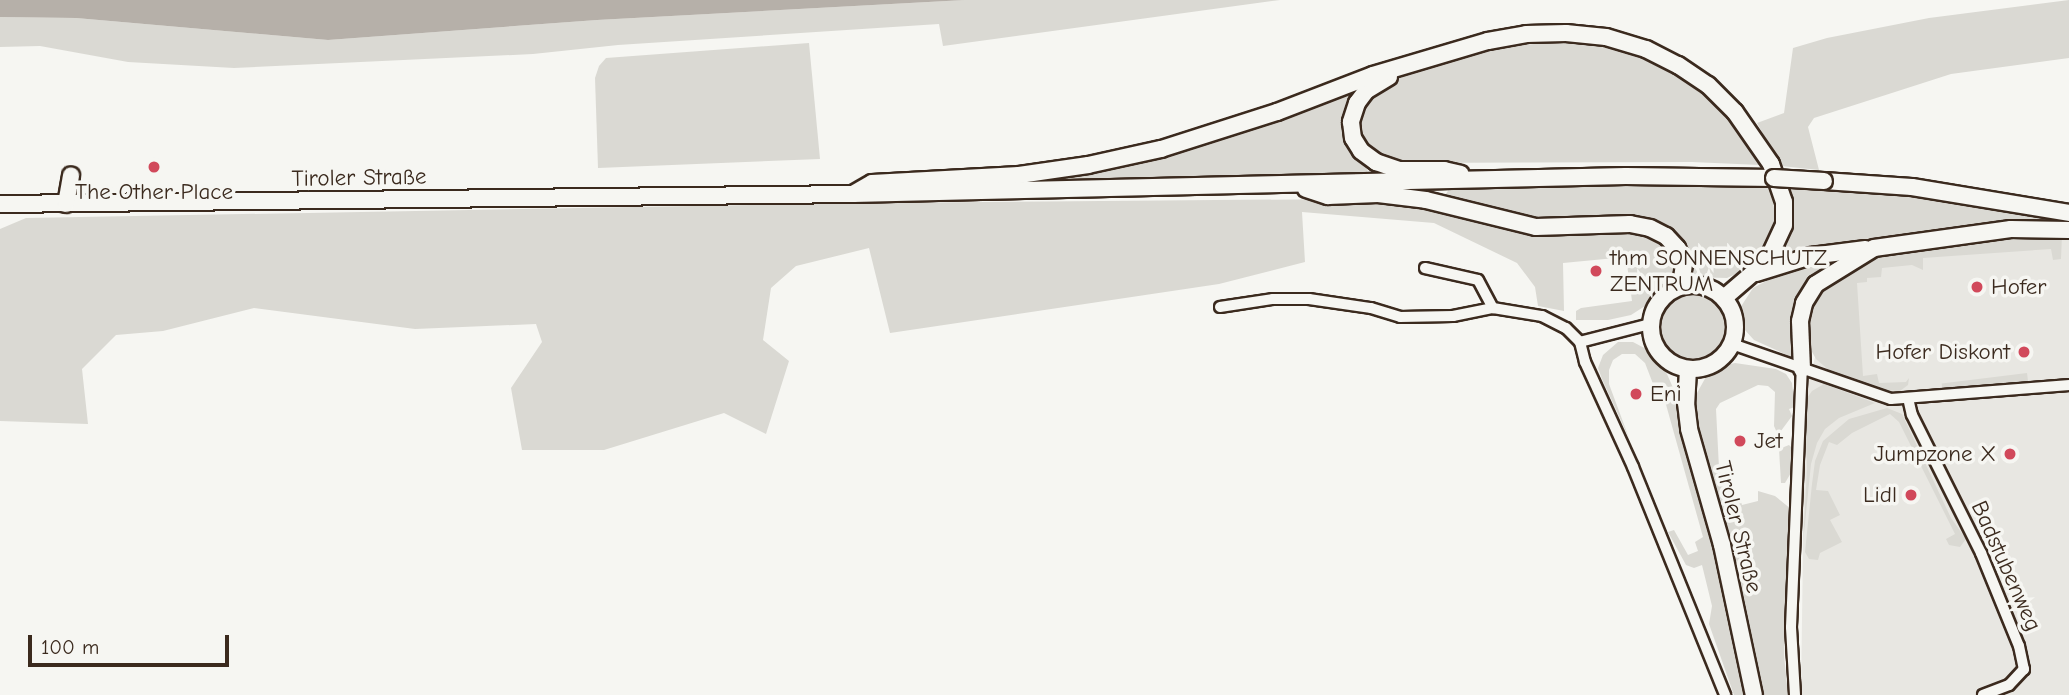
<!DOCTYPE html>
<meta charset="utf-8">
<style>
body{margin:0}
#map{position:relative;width:2069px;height:695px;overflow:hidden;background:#f6f6f2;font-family:"Comic Neue",sans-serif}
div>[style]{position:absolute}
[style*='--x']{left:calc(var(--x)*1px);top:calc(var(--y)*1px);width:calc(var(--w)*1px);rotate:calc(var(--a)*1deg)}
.built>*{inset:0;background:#e8e7e2}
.green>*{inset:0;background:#dad9d3;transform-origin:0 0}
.round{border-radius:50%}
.water>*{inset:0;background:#b6b0a9}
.roads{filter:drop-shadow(2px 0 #3b2a1e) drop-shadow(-2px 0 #3b2a1e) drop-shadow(0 2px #3b2a1e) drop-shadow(0 -2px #3b2a1e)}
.minor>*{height:10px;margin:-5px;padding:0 5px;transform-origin:5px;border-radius:5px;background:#f6f6f2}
.primary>*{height:16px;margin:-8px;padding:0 8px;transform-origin:8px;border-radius:8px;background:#f6f6f2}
.primary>.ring{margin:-8px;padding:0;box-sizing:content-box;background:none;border:16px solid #f6f6f2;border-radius:50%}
.bridges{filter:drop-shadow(2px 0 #3b2a1e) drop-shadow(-2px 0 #3b2a1e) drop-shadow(0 2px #3b2a1e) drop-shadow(0 -2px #3b2a1e)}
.primary-bridge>*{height:16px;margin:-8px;padding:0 8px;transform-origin:8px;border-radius:8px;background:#f6f6f2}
.dots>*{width:19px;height:19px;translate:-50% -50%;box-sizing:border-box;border:4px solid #f6f6f2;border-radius:50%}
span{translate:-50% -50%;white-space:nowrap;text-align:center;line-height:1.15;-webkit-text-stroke:7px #f6f6f2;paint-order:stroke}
.street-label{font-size:23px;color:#3b2a1e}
.poi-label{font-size:23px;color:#3b2a1e}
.left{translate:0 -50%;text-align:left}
.right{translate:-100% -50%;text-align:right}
.scale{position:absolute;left:28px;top:635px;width:201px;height:32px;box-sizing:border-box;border:4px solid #3b2a1e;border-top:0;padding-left:9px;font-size:21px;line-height:24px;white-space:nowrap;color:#3b2a1e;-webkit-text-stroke:5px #f6f6f2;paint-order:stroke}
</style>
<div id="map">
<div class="built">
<div style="clip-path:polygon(2069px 236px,2069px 695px,1801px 695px,1805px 397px,1832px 290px,1869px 263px)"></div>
</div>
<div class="green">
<div style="clip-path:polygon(965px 0,1280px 0,943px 46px,939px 24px,618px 45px,533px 54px,234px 68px,128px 62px,40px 46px,0 47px,0 17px,76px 18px,328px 40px,597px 20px)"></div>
<div style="clip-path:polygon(2069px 0,2069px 58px,1951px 74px,1814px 118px,1808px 127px,1819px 170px,1781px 166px,1757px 123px,1784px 113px,1793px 48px,1827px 38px,1929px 18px)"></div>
<div style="clip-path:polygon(1563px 41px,1587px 43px,1638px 56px,1675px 74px,1718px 106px,1749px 144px,1760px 165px,1692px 162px,1398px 163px,1380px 157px,1368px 148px,1360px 132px,1363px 105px,1378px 89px,1402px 77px,1495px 48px)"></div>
<div style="clip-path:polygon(809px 43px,820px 159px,598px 168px,595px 78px,599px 66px,606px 58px)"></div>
<div style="clip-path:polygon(1354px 89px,1357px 93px,1361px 161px,1368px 171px,1364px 174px,1070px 181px,1067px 178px,1069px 173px)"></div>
<div style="clip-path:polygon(1658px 184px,1771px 188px,1776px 222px,1763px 253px,1749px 268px,1727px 278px,1689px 277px,1658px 225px,1636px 217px,1550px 223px,1449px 199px,1446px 194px,1449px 189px)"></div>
<div style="clip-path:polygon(1789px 189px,1873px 191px,2005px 208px,2056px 218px,2054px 223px,1777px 261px,1793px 224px)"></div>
<div style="clip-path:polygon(1346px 199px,1420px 205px,1519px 230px,1633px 227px,1661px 239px,1672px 253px,1675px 270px,1669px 282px,1645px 306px,1631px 315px,1608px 320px,1576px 320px,1576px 311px,1581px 308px,1632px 301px,1626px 257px,1563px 263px,1564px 311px,1538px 306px,1535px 287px,1517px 263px,1434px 223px,1302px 212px,1305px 262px,1219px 284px,890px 333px,869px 248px,796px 266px,771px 288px,763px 340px,789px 361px,766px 434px,724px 413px,604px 450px,522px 450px,511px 388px,542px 342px,536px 324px,415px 329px,254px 308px,163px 331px,116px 335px,82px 369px,88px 424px,0 421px,0 229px,26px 218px,860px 203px)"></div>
<div style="clip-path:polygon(2062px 235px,2061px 259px,2053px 260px,2051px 249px,1923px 258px,1923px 270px,1912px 265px,1882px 268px,1881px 277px,1867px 278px,1867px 282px,1857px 283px,1863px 376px,1877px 374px,1879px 383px,1906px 382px,1909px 378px,1908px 385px,1900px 391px,1884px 390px,1831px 372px,1816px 359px,1807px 343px,1808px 308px,1823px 285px,1870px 258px,1982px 237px)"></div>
<div style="clip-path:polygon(1852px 255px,1814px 279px,1798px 360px,1754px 340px,1744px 329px,1740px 308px,1753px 288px,1793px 267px)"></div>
<div class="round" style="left:1659px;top:293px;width:66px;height:66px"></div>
<div style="clip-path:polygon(1618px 342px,1633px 342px,1648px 350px,1667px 374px,1674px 390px,1685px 443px,1713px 536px,1744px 695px,1734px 695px,1709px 624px,1712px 606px,1702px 565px,1694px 568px,1686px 565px,1668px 532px,1674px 530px,1688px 555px,1698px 551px,1695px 542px,1703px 537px,1665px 401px,1660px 402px,1645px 363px,1635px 354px,1622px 354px,1613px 360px,1609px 370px,1609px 384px,1629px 438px,1602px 379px,1598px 368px,1603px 355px)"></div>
<div style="clip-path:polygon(1735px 363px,1776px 369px,1786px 374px,1792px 383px,1795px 407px,1789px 409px,1792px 416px,1778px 435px,1774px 426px,1775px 392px,1768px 386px,1758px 385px,1720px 403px,1716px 409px,1719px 468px,1729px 495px,1739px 496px,1742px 505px,1758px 501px,1758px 491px,1775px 496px,1791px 509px,1784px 655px,1788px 695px,1762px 695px,1722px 510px,1694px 416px,1697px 393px,1707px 375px,1721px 366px)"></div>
<div style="left:2027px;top:373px;width:8px;height:86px;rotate:83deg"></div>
<div style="clip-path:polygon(1824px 384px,1875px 403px,1839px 418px,1825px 429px,1817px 443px,1811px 464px,1803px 543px,1807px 469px,1805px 401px,1812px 391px)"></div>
<div style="clip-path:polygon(1887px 408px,1902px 414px,1951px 518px,1966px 539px,1960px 547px,1949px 545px,1946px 539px,1955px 534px,1899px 422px,1890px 414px,1852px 433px,1837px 445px,1829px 442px,1820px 465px,1816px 490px,1828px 491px,1840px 515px,1830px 520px,1842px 542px,1820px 553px,1818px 560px,1809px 559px,1805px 552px,1812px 484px,1815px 461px,1823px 441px,1849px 419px)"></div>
<div style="clip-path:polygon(1789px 445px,1792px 448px,1792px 471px,1785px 483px,1781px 483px,1779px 449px)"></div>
</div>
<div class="water">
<div style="clip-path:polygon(0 0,965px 0,597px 20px,328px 40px,76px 18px,0 17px)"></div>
</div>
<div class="roads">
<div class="minor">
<div style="--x:1425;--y:268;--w:54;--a:12.8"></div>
<div style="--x:1478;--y:280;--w:32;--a:62"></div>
<div style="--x:1220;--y:307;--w:54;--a:-8.6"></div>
<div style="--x:1273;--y:299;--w:36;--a:0"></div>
<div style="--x:1309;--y:299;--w:63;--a:8.3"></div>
<div style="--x:1371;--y:308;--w:30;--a:17"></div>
<div style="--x:1400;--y:317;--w:53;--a:-1.1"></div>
<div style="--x:1453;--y:316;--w:41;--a:-11.3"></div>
<div style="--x:1493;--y:308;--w:50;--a:9.3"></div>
<div style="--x:1542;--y:316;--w:27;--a:27"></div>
<div style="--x:1566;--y:328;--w:20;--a:45"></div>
<div style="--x:1650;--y:324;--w:72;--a:165.6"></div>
<div style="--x:1580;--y:342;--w:21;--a:76"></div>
<div style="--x:1585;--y:362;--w:115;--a:65.4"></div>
<div style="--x:1633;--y:467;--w:246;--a:68"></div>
<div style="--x:1732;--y:344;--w:168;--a:19.1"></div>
<div style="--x:1891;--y:399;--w:179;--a:-4.5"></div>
<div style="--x:1908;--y:398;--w:17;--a:77"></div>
<div style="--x:1912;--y:415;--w:154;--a:63.4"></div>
<div style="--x:1981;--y:553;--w:100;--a:67.8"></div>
<div style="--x:2019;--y:646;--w:24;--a:78"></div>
<div style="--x:2024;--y:669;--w:22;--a:133"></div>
<div style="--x:2009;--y:685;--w:28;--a:159"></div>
<div style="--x:1795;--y:695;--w:68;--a:-93.4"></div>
<div style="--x:1791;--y:627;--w:258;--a:-87.6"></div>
</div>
<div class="primary">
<div style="--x:1389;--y:77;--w:27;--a:149"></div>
<div style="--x:1366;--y:91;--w:15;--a:127"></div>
<div style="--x:1357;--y:103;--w:20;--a:108"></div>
<div style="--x:1351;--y:122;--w:16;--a:83"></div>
<div style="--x:1353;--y:138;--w:15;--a:58"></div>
<div style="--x:1361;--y:151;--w:19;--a:36"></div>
<div style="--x:1376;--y:162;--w:24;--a:19"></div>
<div style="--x:1399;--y:170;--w:45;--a:0"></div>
<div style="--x:1444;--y:170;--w:17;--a:13"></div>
<div style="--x:1824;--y:181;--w:88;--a:3.9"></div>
<div style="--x:1912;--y:187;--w:159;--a:9.4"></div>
<div style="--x:1306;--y:189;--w:23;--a:18"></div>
<div style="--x:1328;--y:196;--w:50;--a:-2.3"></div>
<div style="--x:1378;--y:194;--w:48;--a:7.1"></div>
<div style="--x:1426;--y:200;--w:113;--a:13.8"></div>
<div style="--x:1536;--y:227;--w:94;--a:-1.8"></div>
<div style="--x:1630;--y:224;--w:20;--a:11"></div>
<div style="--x:1650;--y:228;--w:18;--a:27"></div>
<div style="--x:1666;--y:236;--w:16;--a:47"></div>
<div style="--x:1677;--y:248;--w:17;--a:66"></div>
<div style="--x:1684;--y:264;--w:21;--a:98"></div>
<div style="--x:853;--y:194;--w:22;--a:-30"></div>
<div style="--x:872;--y:183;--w:147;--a:-3.1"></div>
<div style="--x:1019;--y:175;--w:70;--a:-8.2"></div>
<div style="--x:1088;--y:165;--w:75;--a:-12.4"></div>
<div style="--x:1161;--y:149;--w:122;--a:-17.7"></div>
<div style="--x:1277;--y:112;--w:103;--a:-21.1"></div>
<div style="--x:1373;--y:75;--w:120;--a:-16.5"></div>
<div style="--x:1488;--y:41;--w:39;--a:-10"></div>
<div style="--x:1526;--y:34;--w:40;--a:-1.4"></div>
<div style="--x:1566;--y:33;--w:40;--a:5.7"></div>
<div style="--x:1606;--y:37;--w:42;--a:16.7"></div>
<div style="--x:1646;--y:49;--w:36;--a:27"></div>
<div style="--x:1678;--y:65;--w:36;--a:34"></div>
<div style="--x:1708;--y:85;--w:38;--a:45"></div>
<div style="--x:1735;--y:112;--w:63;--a:55.3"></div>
<div style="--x:1771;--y:164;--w:40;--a:71.1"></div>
<div style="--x:1784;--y:202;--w:23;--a:90"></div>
<div style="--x:1784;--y:225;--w:40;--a:115"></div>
<div style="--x:1767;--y:261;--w:57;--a:139.3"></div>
<div style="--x:0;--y:204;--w:853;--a:-0.67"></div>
<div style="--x:853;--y:194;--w:773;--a:-1.33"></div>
<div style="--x:1626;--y:176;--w:148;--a:0.8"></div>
<div style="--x:66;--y:204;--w:29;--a:-80"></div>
<div style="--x:1756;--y:273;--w:58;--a:-17.2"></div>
<div style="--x:1811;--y:256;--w:55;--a:-7.3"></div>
<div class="ring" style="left:1651px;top:285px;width:68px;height:68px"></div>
<div style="--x:1688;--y:369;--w:34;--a:93"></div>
<div style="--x:1686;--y:403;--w:26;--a:83"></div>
<div style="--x:1689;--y:429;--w:121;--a:74.1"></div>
<div style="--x:1722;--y:545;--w:153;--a:78"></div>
<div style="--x:1802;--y:369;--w:48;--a:-92.4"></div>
<div style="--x:1800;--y:321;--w:18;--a:-77"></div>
<div style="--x:1804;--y:303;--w:22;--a:-58"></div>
<div style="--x:1816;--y:284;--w:68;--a:-31.8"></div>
<div style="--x:1874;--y:248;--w:138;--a:-7.9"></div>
<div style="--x:2011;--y:229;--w:58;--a:1"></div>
</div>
</div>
<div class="bridges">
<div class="primary-bridge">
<div style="--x:1774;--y:178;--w:50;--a:3.4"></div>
</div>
</div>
<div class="dots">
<div style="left:154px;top:167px;background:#d1495b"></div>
<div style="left:1596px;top:271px;background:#d1495b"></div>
<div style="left:1977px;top:287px;background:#d1495b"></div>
<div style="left:2024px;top:352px;background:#d1495b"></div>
<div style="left:1636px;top:394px;background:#d1495b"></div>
<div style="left:1740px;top:441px;background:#d1495b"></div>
<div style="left:2010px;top:454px;background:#d1495b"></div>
<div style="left:1911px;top:495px;background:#d1495b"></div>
</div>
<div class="street-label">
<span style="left:359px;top:178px;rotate:-1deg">Tiroler Straße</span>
<span style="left:1738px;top:527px;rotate:76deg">Tiroler Straße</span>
<span style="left:2006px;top:566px;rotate:66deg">Badstubenweg</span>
</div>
<div class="poi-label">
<span style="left:154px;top:192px">The Other Place</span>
<span class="left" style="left:1610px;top:271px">thm SONNENSCHUTZ<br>ZENTRUM</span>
<span class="left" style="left:1991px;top:287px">Hofer</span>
<span class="right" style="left:2010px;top:352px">Hofer Diskont</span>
<span class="left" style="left:1650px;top:394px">Eni</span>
<span class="left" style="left:1754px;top:441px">Jet</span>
<span class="right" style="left:1996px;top:454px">Jumpzone X</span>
<span class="right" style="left:1897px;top:495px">Lidl</span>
</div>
<div class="scale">100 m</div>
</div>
